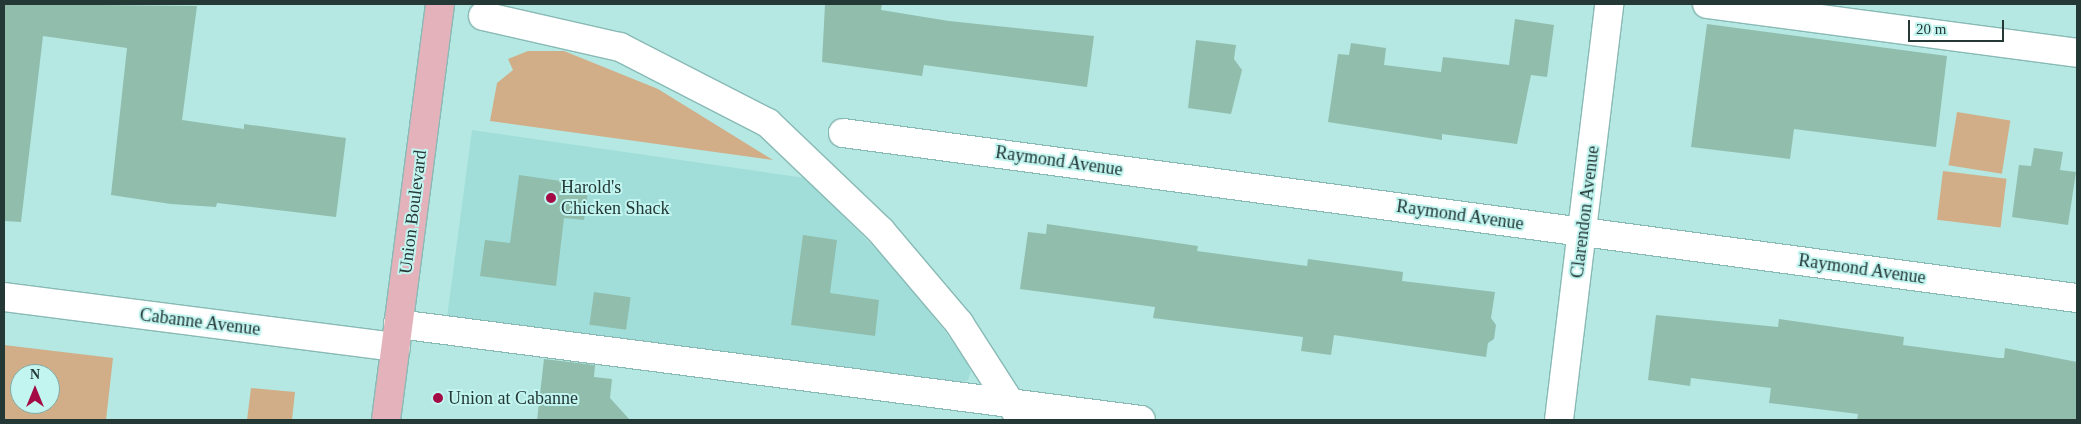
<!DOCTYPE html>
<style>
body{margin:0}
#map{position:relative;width:2081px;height:424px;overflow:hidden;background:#b5e8e3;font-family:"Times New Roman",serif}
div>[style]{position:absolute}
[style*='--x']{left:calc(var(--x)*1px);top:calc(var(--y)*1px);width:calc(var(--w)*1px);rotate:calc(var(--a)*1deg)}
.built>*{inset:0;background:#a1ded9}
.green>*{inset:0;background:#d1ae87;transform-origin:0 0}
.building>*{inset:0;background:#91bdac;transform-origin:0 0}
.roads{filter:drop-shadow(1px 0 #88b9b5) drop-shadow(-1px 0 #88b9b5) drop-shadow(0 1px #88b9b5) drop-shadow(0 -1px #88b9b5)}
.minor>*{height:28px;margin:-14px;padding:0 14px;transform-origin:14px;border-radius:14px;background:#fff}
.major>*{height:28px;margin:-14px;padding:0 14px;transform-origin:14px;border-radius:14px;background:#e4b2ba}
.dots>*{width:14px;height:14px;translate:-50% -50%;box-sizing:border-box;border:2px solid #c2f5f0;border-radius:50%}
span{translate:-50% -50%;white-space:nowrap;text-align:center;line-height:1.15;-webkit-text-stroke:4px #c2f5f0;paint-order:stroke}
.street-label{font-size:18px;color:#243836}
.poi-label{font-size:18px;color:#243836}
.left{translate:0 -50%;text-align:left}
.frame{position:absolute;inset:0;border:5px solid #243836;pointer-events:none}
.north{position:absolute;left:10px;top:364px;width:50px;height:50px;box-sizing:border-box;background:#c2f5f0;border:1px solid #83a9a6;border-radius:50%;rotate:0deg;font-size:14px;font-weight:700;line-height:20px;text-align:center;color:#243836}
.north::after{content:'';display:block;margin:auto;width:18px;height:22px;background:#a40a43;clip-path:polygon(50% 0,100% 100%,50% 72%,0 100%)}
.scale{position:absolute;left:1908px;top:20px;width:96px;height:22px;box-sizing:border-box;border:2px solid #243836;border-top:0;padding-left:6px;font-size:15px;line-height:18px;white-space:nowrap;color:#243836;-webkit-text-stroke:4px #c2f5f0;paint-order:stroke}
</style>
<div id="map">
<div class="built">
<div style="clip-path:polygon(472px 130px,805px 178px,889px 262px,944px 330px,966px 360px,971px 372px,968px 380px,956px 385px,447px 317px)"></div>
</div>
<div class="green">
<div style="clip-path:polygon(528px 51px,564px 51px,658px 89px,773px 160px,490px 121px,497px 83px,513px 70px,508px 59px)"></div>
<div style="left:1957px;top:112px;width:54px;height:54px;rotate:9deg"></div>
<div style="left:1943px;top:171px;width:64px;height:49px;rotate:7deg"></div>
<div style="clip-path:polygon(evenodd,4px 345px,113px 358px,106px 420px,4px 420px,4px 345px,20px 374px,50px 374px,50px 404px,20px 404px,20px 374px)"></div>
<div style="clip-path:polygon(251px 388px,295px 392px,292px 420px,247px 420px)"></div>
</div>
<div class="building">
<div style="clip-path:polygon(4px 4px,197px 6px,182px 120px,244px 129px,244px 124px,346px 138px,336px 217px,217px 203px,216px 207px,171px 204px,111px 195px,127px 48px,43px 36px,21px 222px,4px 221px)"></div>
<div style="clip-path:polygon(825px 4px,882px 4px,881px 10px,949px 21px,1094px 36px,1087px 87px,924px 65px,922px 76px,822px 62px)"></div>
<div style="clip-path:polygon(1515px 19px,1554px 25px,1547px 77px,1531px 75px,1517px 144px,1442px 134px,1442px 140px,1328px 122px,1338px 54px,1349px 55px,1351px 43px,1386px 48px,1384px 65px,1441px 72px,1443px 57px,1509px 65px)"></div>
<div style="clip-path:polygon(1707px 24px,1947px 56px,1936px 147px,1794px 129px,1790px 159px,1691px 147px)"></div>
<div style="clip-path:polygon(1196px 40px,1236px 45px,1234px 59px,1242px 70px,1231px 114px,1188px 108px)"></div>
<div style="clip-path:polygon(2034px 148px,2063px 152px,2060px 170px,2076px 172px,2068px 225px,2012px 217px,2019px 165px,2031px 166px)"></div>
<div style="clip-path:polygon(519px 175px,589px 185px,584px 220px,564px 218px,556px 286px,480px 276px,485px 240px,510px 243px)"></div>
<div style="clip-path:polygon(1047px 224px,1198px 246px,1197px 251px,1307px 266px,1308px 259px,1403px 272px,1402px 281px,1495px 292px,1491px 318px,1496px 325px,1494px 339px,1488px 343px,1486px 357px,1334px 335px,1331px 355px,1301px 351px,1303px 337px,1153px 318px,1155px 307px,1020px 289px,1028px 232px,1046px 234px)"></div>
<div style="clip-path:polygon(803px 235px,837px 240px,830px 293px,879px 300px,875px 336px,791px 325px)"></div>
<div style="left:594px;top:292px;width:37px;height:33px;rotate:8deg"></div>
<div style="clip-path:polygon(1656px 315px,1778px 327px,1779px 319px,1904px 337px,1903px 345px,1999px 358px,2004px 358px,2005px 348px,2077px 362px,2077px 420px,1857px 420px,1858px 414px,1769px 403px,1771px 388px,1691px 378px,1690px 386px,1648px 380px)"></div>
<div style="clip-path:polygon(544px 359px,595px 365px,594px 377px,612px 379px,610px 398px,630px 420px,537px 420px)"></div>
</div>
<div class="roads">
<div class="minor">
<div style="--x:1707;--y:4;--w:373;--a:7.5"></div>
<div style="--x:483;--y:16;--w:140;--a:12.8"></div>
<div style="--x:620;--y:47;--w:166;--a:27.2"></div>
<div style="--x:768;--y:123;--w:156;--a:43.7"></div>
<div style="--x:881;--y:231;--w:121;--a:49.7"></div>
<div style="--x:959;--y:323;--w:109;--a:57.3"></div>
<div style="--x:843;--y:133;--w:1245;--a:7.62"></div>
<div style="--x:4;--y:297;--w:395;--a:7.3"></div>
<div style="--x:398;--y:324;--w:749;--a:7.36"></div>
<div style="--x:1559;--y:420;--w:419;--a:-83.1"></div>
</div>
<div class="major">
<div style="--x:386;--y:420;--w:419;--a:-82.6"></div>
</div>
</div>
<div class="dots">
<div style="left:551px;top:198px;background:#a40a43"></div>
<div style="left:438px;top:398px;background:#a40a43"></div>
</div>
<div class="street-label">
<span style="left:1059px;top:161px;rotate:8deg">Raymond Avenue</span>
<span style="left:413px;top:212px;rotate:-83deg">Union Boulevard</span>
<span style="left:1585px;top:212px;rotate:-83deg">Clarendon Avenue</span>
<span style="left:1460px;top:215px;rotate:8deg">Raymond Avenue</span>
<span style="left:1862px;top:269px;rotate:8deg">Raymond Avenue</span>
<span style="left:200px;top:322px;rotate:7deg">Cabanne Avenue</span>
</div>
<div class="poi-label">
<span class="left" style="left:561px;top:198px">Harold's<br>Chicken Shack</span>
<span class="left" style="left:448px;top:398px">Union at Cabanne</span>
</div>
<div class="frame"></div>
<div class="north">N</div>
<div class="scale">20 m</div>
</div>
